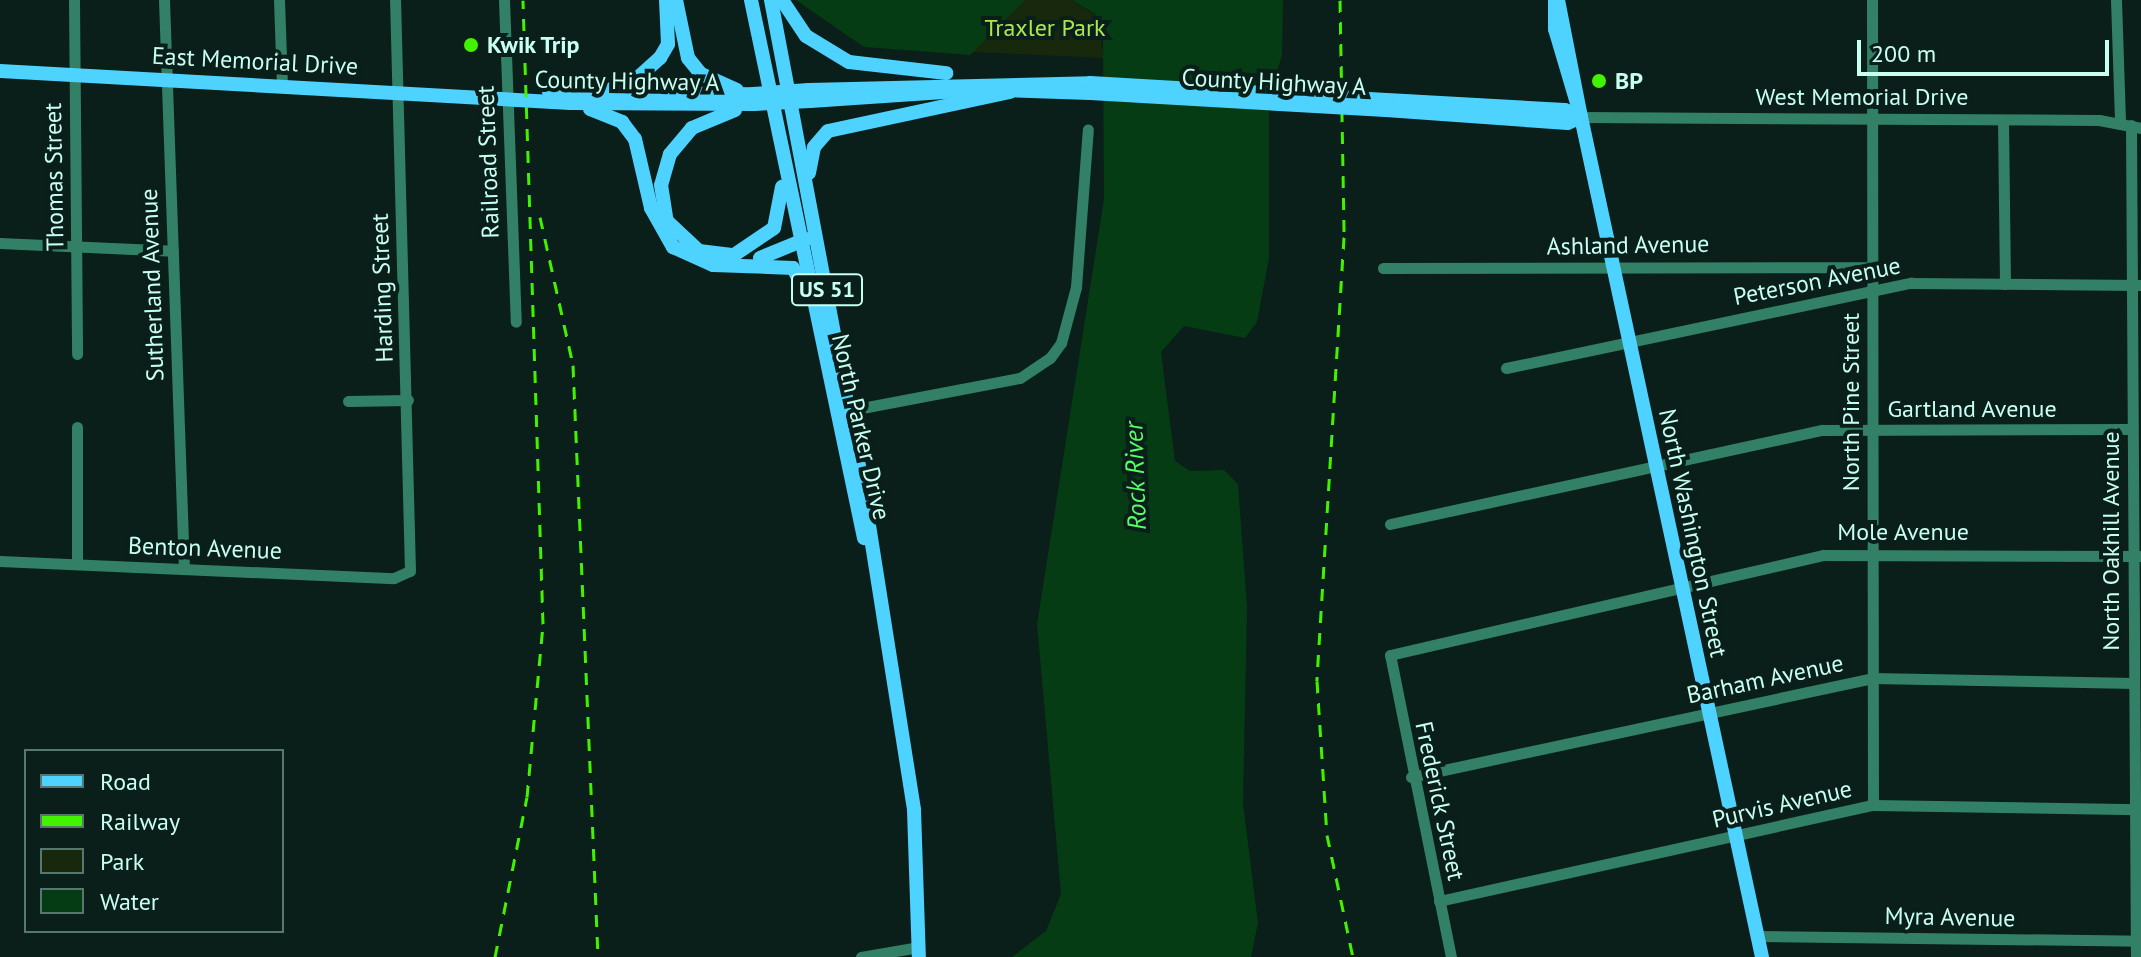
<!DOCTYPE html>
<style>
body{margin:0}
#map{position:relative;width:2141px;height:957px;overflow:hidden;background:#0a1e1a;font-family:"PT Sans",sans-serif}
div>[style]{position:absolute}
[style*='--x']{left:calc(var(--x)*1px);top:calc(var(--y)*1px);width:calc(var(--w)*1px);rotate:calc(var(--a)*1deg)}
.green>*{inset:0;background:#18280d}
.water>*{inset:0;background:#053c14}
.minor>*{height:11px;margin:-5.5px;padding:0 5.5px;transform-origin:5.5px;border-radius:5.5px;background:#328066}
.major>*{height:14px;margin:-7px;padding:0 7px;transform-origin:7px;border-radius:7px;background:#4ed2ff}
.rail>*{height:3px;margin-top:-1.5px;transform-origin:0;background:repeating-linear-gradient(90deg,#42f200 0 12px,transparent 0 22px)}
.major-bridge>*{height:14px;margin:-7px;padding:0 7px;transform-origin:7px;border-radius:7px;background:#4ed2ff}
.dots>*{width:22px;height:22px;translate:-50% -50%;box-sizing:border-box;border:4px solid #0a1e1a;border-radius:50%}
span{translate:-50% -50%;white-space:nowrap;text-align:center;line-height:1.15;-webkit-text-stroke:8px #0a1e1a;paint-order:stroke}
.shield-label span{padding:2px 6px;background:#0a1e1a;border:2px solid;border-radius:6px;-webkit-text-stroke-width:0}
.shield-label{font-size:22px;color:#c7fff1;font-weight:700}
.park-label{font-size:24px;color:#ace74c}
.poi-label{font-size:24px;color:#c7fff1;font-weight:700}
.left{translate:0 -50%;text-align:left}
.street-label{font-size:24px;color:#c7fff1}
.water-label{font-size:26px;color:#55ff65;font-style:italic}
.legend{position:absolute;left:24px;top:749px;width:260px;height:184px;box-sizing:border-box;background:#0a1e1a;border:2px solid #567870;margin:0;padding:10px 14px;list-style:none;font-size:24px;color:#c7fff1}
.legend li{display:flex;align-items:center;gap:16px;height:40px}
.legend b{width:40px;border:2px solid #567870}
.scale{position:absolute;left:1857px;top:40px;width:252px;height:36px;box-sizing:border-box;border:4px solid #c7fff1;border-top:0;padding-left:10px;font-size:24px;line-height:28px;white-space:nowrap;color:#c7fff1;-webkit-text-stroke:6px #0a1e1a;paint-order:stroke}
</style>
<div id="map">
<div class="green">
<div style="clip-path:polygon(796px 0,1072px 0,1097px 17px,1104px 58px,864px 47px)"></div>
</div>
<div class="water">
<div style="clip-path:polygon(796px 0,1025px 0,970px 55px,864px 47px)"></div>
<div style="clip-path:polygon(1072px 0,1283px 0,1282px 56px,1269px 93px,1269px 258px,1257px 322px,1245px 338px,1184px 326px,1161px 352px,1175px 461px,1190px 471px,1224px 470px,1238px 484px,1247px 607px,1243px 803px,1258px 923px,1251px 957px,1012px 957px,1046px 931px,1061px 894px,1037px 624px,1104px 199px,1103px 40px,1095px 14px)"></div>
</div>
<div class="minor">
<div style="--x:74;--y:0;--w:354;--a:89.5"></div>
<div style="--x:164;--y:0;--w:569;--a:87.99"></div>
<div style="--x:279;--y:0;--w:84;--a:88"></div>
<div style="--x:504;--y:0;--w:322;--a:87.9"></div>
<div style="--x:1872;--y:0;--w:805;--a:89.93"></div>
<div style="--x:2116;--y:0;--w:120;--a:88.1"></div>
<div style="--x:1581;--y:117;--w:518;--a:0.33"></div>
<div style="--x:2099;--y:120;--w:43;--a:10.8"></div>
<div style="--x:2003;--y:120;--w:164;--a:89.3"></div>
<div style="--x:2131;--y:125;--w:832;--a:89.66"></div>
<div style="--x:0;--y:243;--w:173;--a:2.6"></div>
<div style="--x:1383;--y:268;--w:490;--a:-0.1"></div>
<div style="--x:1506;--y:368;--w:414;--a:-11.9"></div>
<div style="--x:1911;--y:283;--w:230;--a:0.5"></div>
<div style="--x:348;--y:401;--w:60;--a:-1"></div>
<div style="--x:841;--y:412;--w:182;--a:-10.8"></div>
<div style="--x:1020;--y:378;--w:36;--a:-34"></div>
<div style="--x:1050;--y:358;--w:19;--a:-54"></div>
<div style="--x:1061;--y:343;--w:58;--a:-75"></div>
<div style="--x:1076;--y:287;--w:158;--a:-85.7"></div>
<div style="--x:77;--y:427;--w:137;--a:90"></div>
<div style="--x:1390;--y:524;--w:442;--a:-12.3"></div>
<div style="--x:1822;--y:430;--w:310;--a:-0.2"></div>
<div style="--x:0;--y:561;--w:394;--a:2.5"></div>
<div style="--x:394;--y:578;--w:17;--a:-24"></div>
<div style="--x:410;--y:571;--w:571;--a:-91.5"></div>
<div style="--x:1411;--y:777;--w:472;--a:-12.1"></div>
<div style="--x:1872;--y:678;--w:262;--a:1.1"></div>
<div style="--x:1439;--y:901;--w:444;--a:-12.5"></div>
<div style="--x:1873;--y:805;--w:267;--a:0.9"></div>
<div style="--x:1757;--y:936;--w:384;--a:0.7"></div>
<div style="--x:861;--y:957;--w:59;--a:-9.8"></div>
<div style="--x:1451;--y:957;--w:308;--a:-101.4"></div>
<div style="--x:1390;--y:655;--w:444;--a:-13"></div>
<div style="--x:1823;--y:555;--w:318;--a:0.2"></div>
</div>
<div class="major">
<div style="--x:676;--y:0;--w:59;--a:78.3"></div>
<div style="--x:688;--y:58;--w:21;--a:51"></div>
<div style="--x:701;--y:74;--w:39;--a:24"></div>
<div style="--x:751;--y:0;--w:550;--a:78.14"></div>
<div style="--x:771;--y:0;--w:490;--a:79.3"></div>
<div style="--x:862;--y:481;--w:333;--a:81"></div>
<div style="--x:914;--y:810;--w:147;--a:88.1"></div>
<div style="--x:782;--y:0;--w:43;--a:56.3"></div>
<div style="--x:806;--y:36;--w:50;--a:31.2"></div>
<div style="--x:849;--y:62;--w:98;--a:6.5"></div>
<div style="--x:1555;--y:0;--w:29;--a:90"></div>
<div style="--x:1555;--y:29;--w:92;--a:73.5"></div>
<div style="--x:1581;--y:117;--w:859;--a:77.84"></div>
<div style="--x:1558;--y:0;--w:119;--a:78.9"></div>
<div style="--x:0;--y:71;--w:571;--a:3.21"></div>
<div style="--x:570;--y:103;--w:184;--a:0.3"></div>
<div style="--x:608;--y:90;--w:25;--a:-16"></div>
<div style="--x:632;--y:83;--w:38;--a:-42"></div>
<div style="--x:660;--y:58;--w:16;--a:-60"></div>
<div style="--x:668;--y:44;--w:44;--a:-92.6"></div>
<div style="--x:809;--y:90;--w:281;--a:-1.4"></div>
<div style="--x:1002;--y:90;--w:88;--a:2"></div>
<div style="--x:549;--y:92;--w:204;--a:0.6"></div>
<div style="--x:1387;--y:100;--w:178;--a:3.2"></div>
<div style="--x:1565;--y:110;--w:17;--a:24"></div>
<div style="--x:810;--y:101;--w:164;--a:-3.8"></div>
<div style="--x:590;--y:109;--w:35;--a:22"></div>
<div style="--x:622;--y:122;--w:21;--a:53"></div>
<div style="--x:635;--y:139;--w:71;--a:76.9"></div>
<div style="--x:651;--y:208;--w:45;--a:60.6"></div>
<div style="--x:673;--y:247;--w:44;--a:24.2"></div>
<div style="--x:713;--y:265;--w:80;--a:2.1"></div>
<div style="--x:793;--y:268;--w:21;--a:62"></div>
<div style="--x:735;--y:110;--w:47;--a:157.3"></div>
<div style="--x:692;--y:128;--w:34;--a:130"></div>
<div style="--x:670;--y:154;--w:32;--a:106"></div>
<div style="--x:661;--y:185;--w:36;--a:81"></div>
<div style="--x:667;--y:221;--w:44;--a:43.2"></div>
<div style="--x:699;--y:251;--w:35;--a:7"></div>
<div style="--x:734;--y:255;--w:48;--a:-34"></div>
<div style="--x:774;--y:228;--w:42;--a:-79"></div>
<div style="--x:1386;--y:110;--w:182;--a:4.1"></div>
<div style="--x:1568;--y:123;--w:14;--a:-25"></div>
<div style="--x:809;--y:173;--w:26;--a:-79"></div>
<div style="--x:814;--y:147;--w:21;--a:-49"></div>
<div style="--x:828;--y:131;--w:186;--a:-12.1"></div>
<div style="--x:760;--y:258;--w:50;--a:-22.4"></div>
</div>
<div class="rail">
<div style="--x:1340;--y:0;--w:237;--a:89"></div>
<div style="--x:1344;--y:237;--w:445;--a:93.5"></div>
<div style="--x:1317;--y:681;--w:154;--a:86.3"></div>
<div style="--x:1327;--y:835;--w:125;--a:78"></div>
<div style="--x:540;--y:217;--w:152;--a:77.4"></div>
<div style="--x:573;--y:365;--w:593;--a:87.58"></div>
<div style="--x:495;--y:957;--w:163;--a:-78.7"></div>
<div style="--x:527;--y:797;--w:174;--a:-84.7"></div>
<div style="--x:543;--y:624;--w:624;--a:-91.84"></div>
</div>
<div class="major-bridge">
<div style="--x:1090;--y:83;--w:297;--a:3.3"></div>
<div style="--x:1090;--y:93;--w:296;--a:3.3"></div>
<div style="--x:753;--y:94;--w:56;--a:-4.1"></div>
<div style="--x:754;--y:104;--w:56;--a:-3.1"></div>
</div>
<div class="dots">
<div style="left:471px;top:45px;background:#42f200"></div>
<div style="left:1599px;top:81px;background:#42f200"></div>
</div>
<div class="shield-label">
<span style="left:827px;top:290px">US 51</span>
</div>
<div class="park-label">
<span style="left:1045px;top:28px">Traxler Park</span>
</div>
<div class="poi-label">
<span class="left" style="left:487px;top:45px">Kwik Trip</span>
<span class="left" style="left:1615px;top:81px">BP</span>
</div>
<div class="street-label">
<span style="left:255px;top:61px;rotate:3deg">East Memorial Drive</span>
<span style="left:627px;top:81px;rotate:1deg">County Highway A</span>
<span style="left:1274px;top:82px;rotate:3deg">County Highway A</span>
<span style="left:1862px;top:97px">West Memorial Drive</span>
<span style="left:488px;top:162px;rotate:-92deg">Railroad Street</span>
<span style="left:54px;top:177px;rotate:-91deg">Thomas Street</span>
<span style="left:1628px;top:245px;rotate:-1deg">Ashland Avenue</span>
<span style="left:1817px;top:281px;rotate:-11deg">Peterson Avenue</span>
<span style="left:152px;top:285px;rotate:-92deg">Sutherland Avenue</span>
<span style="left:382px;top:288px;rotate:-92deg">Harding Street</span>
<span style="left:1851px;top:402px;rotate:-90deg">North Pine Street</span>
<span style="left:1972px;top:409px">Gartland Avenue</span>
<span style="left:861px;top:427px;rotate:77deg">North Parker Drive</span>
<span style="left:1903px;top:532px">Mole Avenue</span>
<span style="left:1693px;top:533px;rotate:78deg">North Washington Street</span>
<span style="left:2111px;top:541px;rotate:-90deg">North Oakhill Avenue</span>
<span style="left:205px;top:548px;rotate:2deg">Benton Avenue</span>
<span style="left:1765px;top:679px;rotate:-12deg">Barham Avenue</span>
<span style="left:1440px;top:801px;rotate:78deg">Frederick Street</span>
<span style="left:1782px;top:804px;rotate:-13deg">Purvis Avenue</span>
<span style="left:1950px;top:917px;rotate:1deg">Myra Avenue</span>
</div>
<div class="water-label">
<span style="left:1135px;top:476px;rotate:-92deg">Rock River</span>
</div>
<ul class="legend">
<li><b style="height:10px;background:#4ed2ff"></b>Road</li>
<li><b style="height:10px;background:#42f200"></b>Railway</li>
<li><b style="height:22px;background:#18280d"></b>Park</li>
<li><b style="height:22px;background:#053c14"></b>Water</li>
</ul>
<div class="scale">200 m</div>
</div>
